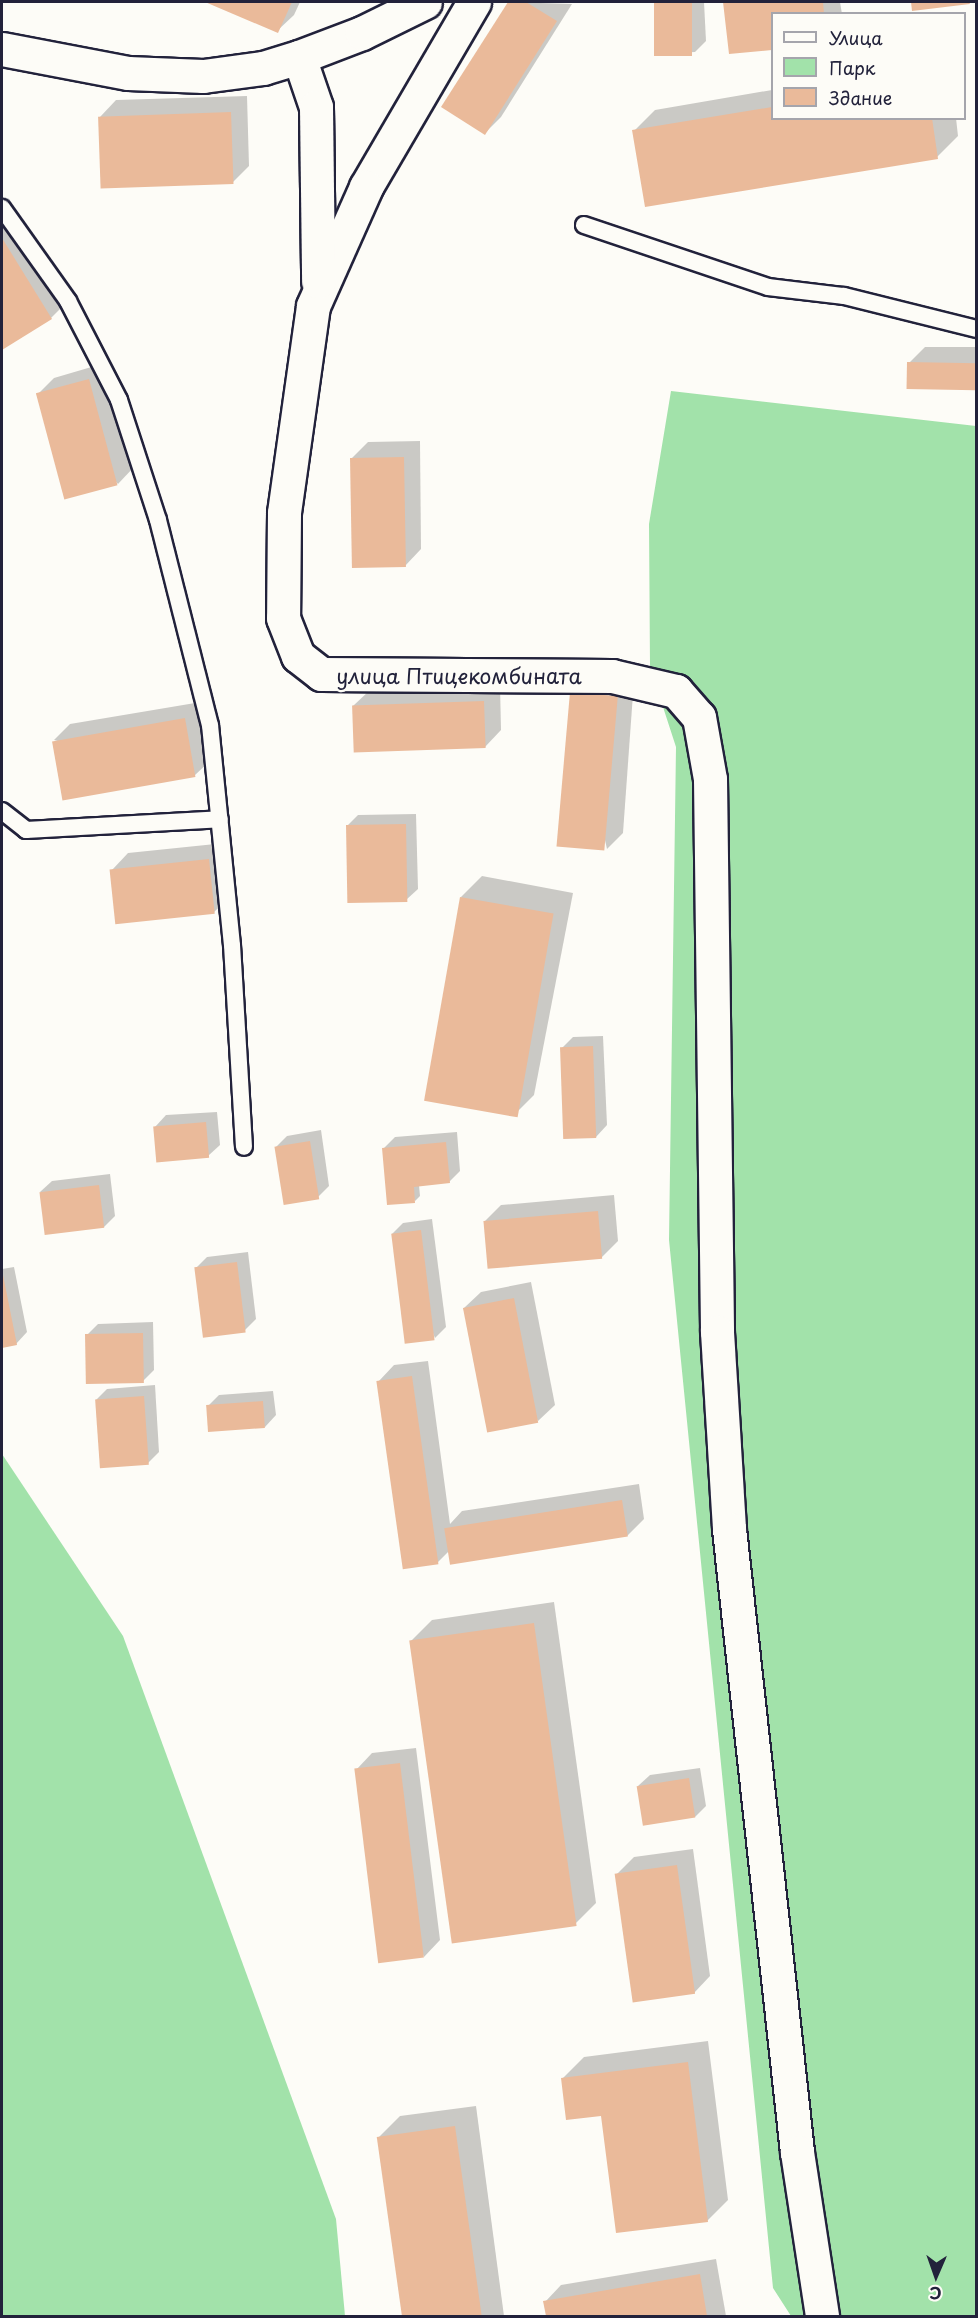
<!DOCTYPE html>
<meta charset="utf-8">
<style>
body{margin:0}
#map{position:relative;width:978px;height:2318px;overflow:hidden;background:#fdfcf7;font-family:"Playpen Sans",sans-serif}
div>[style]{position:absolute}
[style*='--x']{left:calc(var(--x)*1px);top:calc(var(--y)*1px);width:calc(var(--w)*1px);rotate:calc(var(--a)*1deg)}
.green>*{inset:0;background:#a2e2aa}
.shadow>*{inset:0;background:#0003}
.building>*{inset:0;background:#eaba9a;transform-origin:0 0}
.roads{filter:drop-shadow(2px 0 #22223b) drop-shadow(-2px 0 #22223b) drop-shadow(0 2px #22223b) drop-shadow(0 -2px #22223b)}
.lane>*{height:16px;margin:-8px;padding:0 8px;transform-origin:8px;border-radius:8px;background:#fdfcf7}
.street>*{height:33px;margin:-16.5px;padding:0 16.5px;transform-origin:16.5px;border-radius:16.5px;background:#fdfcf7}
span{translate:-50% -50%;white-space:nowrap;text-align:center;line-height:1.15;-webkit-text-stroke:4.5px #fdfcf7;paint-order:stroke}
.street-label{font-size:21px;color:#22223b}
.frame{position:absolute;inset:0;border:3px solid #22223b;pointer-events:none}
.legend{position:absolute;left:771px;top:12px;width:195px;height:108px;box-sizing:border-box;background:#fdfcf7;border:2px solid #a5a5ac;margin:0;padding:8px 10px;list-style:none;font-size:18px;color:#22223b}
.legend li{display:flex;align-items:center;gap:12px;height:30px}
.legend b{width:30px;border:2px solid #a5a5ac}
.north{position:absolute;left:906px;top:2246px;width:60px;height:60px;-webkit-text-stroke:4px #fdfcf7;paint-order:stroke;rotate:182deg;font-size:16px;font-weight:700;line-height:24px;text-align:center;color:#22223b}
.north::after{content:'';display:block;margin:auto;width:21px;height:27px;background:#22223b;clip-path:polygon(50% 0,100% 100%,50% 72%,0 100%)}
</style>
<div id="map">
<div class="green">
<div style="clip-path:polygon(671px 391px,976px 426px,976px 2316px,791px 2316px,773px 2288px,669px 1240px,676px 747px,650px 667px,649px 524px)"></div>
<div style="clip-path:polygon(2px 1454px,123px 1636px,336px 2219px,345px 2316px,2px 2316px)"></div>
</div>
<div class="shadow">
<div style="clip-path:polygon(209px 2px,300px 2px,294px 15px,277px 31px)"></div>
<div style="clip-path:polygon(510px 2px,572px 4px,501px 117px,485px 133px,443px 107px)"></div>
<div style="clip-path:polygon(655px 2px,704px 2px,706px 41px,695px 52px,658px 54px)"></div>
<div style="clip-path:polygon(724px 2px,840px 2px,842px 14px,772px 14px,772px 48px,730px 52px)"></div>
<div style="clip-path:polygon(912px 2px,970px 2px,913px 9px)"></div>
<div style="clip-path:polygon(772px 90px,772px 118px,956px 118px,958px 136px,937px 157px,634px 131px,655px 110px)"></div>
<div style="clip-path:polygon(247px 96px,249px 166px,232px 183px,100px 117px,116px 100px)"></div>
<div style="clip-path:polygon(2px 221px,67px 302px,51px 318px,2px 348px)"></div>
<div style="clip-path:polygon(925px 347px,976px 347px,976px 388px,909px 387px,909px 363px)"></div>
<div style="clip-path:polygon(105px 363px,134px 467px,118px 484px,37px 395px,54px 378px)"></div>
<div style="clip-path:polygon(420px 441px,421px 549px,405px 566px,351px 459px,368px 442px)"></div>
<div style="clip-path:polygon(588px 676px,634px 680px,623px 833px,607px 849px,572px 693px)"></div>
<div style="clip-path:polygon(500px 685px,501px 730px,485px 747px,353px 706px,370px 690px)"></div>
<div style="clip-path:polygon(201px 702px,211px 760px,194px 776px,54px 740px,70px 724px)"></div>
<div style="clip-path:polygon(416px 814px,418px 889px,406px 900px,347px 826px,358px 815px)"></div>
<div style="clip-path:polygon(225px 843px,231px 896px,214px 912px,112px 870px,128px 853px)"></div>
<div style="clip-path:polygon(482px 876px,573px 893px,534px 1095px,513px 1116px,461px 897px)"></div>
<div style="clip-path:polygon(603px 1036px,607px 1125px,596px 1137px,562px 1048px,573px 1037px)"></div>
<div style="clip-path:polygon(217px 1112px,220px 1145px,208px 1156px,155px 1127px,166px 1115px)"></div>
<div style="clip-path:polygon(321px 1130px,329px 1186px,318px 1197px,276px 1147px,287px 1136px)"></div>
<div style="clip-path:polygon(457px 1132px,460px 1171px,449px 1182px,419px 1185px,420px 1196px,415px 1201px,384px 1148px,395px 1137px)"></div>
<div style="clip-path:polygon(110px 1174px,115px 1216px,104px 1227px,40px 1192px,52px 1181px)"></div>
<div style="clip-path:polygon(614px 1195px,618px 1241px,601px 1258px,485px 1221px,501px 1205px)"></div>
<div style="clip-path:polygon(432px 1219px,446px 1327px,435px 1338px,392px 1234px,403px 1223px)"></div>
<div style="clip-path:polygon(248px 1252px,256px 1319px,245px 1330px,196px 1268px,207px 1257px)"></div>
<div style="clip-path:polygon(14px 1267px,27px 1332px,16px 1344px,2px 1347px,2px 1269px)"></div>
<div style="clip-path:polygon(531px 1282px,555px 1405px,538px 1421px,464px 1308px,481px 1292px)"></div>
<div style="clip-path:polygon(153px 1322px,154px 1370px,143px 1381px,87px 1335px,98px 1324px)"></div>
<div style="clip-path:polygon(428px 1361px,450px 1524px,462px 1511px,639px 1484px,644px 1519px,627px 1536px,449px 1551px,437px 1563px,378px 1382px,394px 1365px)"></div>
<div style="clip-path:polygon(155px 1385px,159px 1452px,148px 1463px,96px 1400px,107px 1389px)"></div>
<div style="clip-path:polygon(273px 1391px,276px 1415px,265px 1427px,208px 1406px,219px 1395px)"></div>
<div style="clip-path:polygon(554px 1602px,596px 1903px,575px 1924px,411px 1641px,432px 1620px)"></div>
<div style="clip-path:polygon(416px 1748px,440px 1940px,424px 1957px,356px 1770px,372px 1753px)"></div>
<div style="clip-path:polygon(700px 1768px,706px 1806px,695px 1817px,638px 1786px,650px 1775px)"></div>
<div style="clip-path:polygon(693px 1849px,710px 1976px,694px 1993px,617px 1874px,634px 1857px)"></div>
<div style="clip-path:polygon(708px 2041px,728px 2200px,707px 2221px,563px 2078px,584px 2057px)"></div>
<div style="clip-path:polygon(476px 2106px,504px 2316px,403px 2316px,379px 2137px,400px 2116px)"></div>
<div style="clip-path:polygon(716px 2259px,726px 2316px,547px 2316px,545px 2302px,561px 2285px)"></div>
</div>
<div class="building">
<div style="clip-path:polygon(205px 2px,292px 2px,278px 33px)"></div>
<div style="clip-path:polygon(508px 2px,526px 2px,557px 21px,485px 135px,441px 107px)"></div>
<div style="left:654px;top:2px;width:38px;height:54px"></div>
<div style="clip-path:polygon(723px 2px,823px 2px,824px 14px,772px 14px,772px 50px,729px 54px)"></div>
<div style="clip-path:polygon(911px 2px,969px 2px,970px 4px,912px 11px)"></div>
<div style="clip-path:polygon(772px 107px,772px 118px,932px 118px,938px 159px,645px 207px,632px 130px)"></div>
<div style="left:231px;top:112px;width:72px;height:133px;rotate:88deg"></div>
<div style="clip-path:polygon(2px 238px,52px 319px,2px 350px)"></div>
<div style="left:907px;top:362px;width:69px;height:27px;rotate:1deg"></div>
<div style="left:89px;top:379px;width:110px;height:55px;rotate:75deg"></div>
<div style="left:404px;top:457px;width:110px;height:54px;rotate:89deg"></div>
<div style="left:570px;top:692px;width:48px;height:155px;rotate:5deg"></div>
<div style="left:484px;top:701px;width:47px;height:132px;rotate:88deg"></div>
<div style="left:185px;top:718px;width:60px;height:135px;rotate:80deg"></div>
<div style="left:406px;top:824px;width:78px;height:60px;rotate:89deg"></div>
<div style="left:209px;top:859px;width:55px;height:100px;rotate:84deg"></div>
<div style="left:460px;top:897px;width:95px;height:207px;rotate:10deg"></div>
<div style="left:593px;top:1046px;width:92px;height:33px;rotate:88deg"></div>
<div style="left:206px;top:1122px;width:36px;height:53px;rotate:85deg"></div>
<div style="left:310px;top:1141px;width:59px;height:36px;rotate:81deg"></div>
<div style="clip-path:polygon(446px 1142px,450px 1183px,414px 1187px,415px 1203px,387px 1205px,382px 1148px)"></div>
<div style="left:99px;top:1185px;width:43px;height:60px;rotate:83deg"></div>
<div style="left:598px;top:1211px;width:48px;height:115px;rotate:85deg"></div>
<div style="left:421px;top:1230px;width:111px;height:30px;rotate:83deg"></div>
<div style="left:237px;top:1262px;width:71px;height:43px;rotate:83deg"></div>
<div style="clip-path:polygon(3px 1275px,17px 1345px,2px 1348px,2px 1275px)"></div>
<div style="left:514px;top:1298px;width:127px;height:52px;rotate:79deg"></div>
<div style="left:143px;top:1333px;width:50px;height:58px;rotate:89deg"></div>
<div style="left:412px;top:1376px;width:190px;height:36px;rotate:82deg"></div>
<div style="left:144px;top:1396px;width:69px;height:49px;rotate:86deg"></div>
<div style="left:263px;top:1401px;width:27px;height:57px;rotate:86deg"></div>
<div style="left:622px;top:1500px;width:37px;height:180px;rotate:81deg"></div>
<div style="left:534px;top:1623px;width:306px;height:126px;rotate:82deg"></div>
<div style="left:400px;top:1763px;width:196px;height:46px;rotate:83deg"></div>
<div style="left:689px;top:1778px;width:40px;height:53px;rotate:81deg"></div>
<div style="left:677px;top:1865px;width:130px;height:63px;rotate:82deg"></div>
<div style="clip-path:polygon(688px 2062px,708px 2222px,616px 2233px,601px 2116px,566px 2120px,561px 2078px)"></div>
<div style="left:455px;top:2126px;width:192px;height:79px;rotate:82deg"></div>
<div style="clip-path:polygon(700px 2274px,707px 2316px,546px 2316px,543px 2301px)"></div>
</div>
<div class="roads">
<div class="lane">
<div style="--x:2;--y:208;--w:114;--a:54.6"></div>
<div style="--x:68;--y:301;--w:111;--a:62.7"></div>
<div style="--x:119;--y:400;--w:126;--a:72"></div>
<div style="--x:158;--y:520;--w:211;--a:75.8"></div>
<div style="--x:210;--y:725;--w:221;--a:84.3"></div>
<div style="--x:232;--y:945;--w:202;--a:86.6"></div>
<div style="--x:584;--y:225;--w:194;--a:18.6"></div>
<div style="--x:768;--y:287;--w:77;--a:6.8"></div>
<div style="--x:844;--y:296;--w:136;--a:14"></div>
<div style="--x:2;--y:811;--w:31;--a:38"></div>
<div style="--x:26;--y:830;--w:194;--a:-3.2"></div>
</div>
<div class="street">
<div style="--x:474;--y:2;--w:214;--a:120.3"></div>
<div style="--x:366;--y:187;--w:130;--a:114"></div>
<div style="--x:313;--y:306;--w:209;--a:98"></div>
<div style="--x:284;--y:513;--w:105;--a:90.5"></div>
<div style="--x:283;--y:618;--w:41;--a:68.5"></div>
<div style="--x:298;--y:656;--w:29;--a:38"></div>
<div style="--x:321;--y:674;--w:291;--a:0.4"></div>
<div style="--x:612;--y:676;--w:66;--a:13.2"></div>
<div style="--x:676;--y:691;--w:35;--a:49"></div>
<div style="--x:699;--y:717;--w:63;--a:79.9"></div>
<div style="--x:710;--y:779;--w:553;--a:89.27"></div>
<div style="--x:717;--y:1332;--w:197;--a:86.5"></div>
<div style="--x:729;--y:1529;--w:627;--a:83.77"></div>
<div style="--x:797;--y:2152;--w:166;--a:81.3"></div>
<div style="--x:2;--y:49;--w:128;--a:10.8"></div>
<div style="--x:128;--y:73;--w:75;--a:2.3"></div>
<div style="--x:203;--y:76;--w:61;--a:-7.6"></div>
<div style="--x:263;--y:68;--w:38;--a:-17"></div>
<div style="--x:299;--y:57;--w:67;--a:-20.9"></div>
<div style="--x:362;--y:33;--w:70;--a:-26.2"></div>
<div style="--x:299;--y:57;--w:53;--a:71.2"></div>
<div style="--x:316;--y:107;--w:174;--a:89.3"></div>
</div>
</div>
<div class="street-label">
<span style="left:459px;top:675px">улица Птицекомбината</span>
</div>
<div class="frame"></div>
<ul class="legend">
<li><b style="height:8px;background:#fdfcf7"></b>Улица</li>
<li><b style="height:16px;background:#a2e2aa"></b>Парк</li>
<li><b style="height:16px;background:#eaba9a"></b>Здание</li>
</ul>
<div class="north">С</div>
</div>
